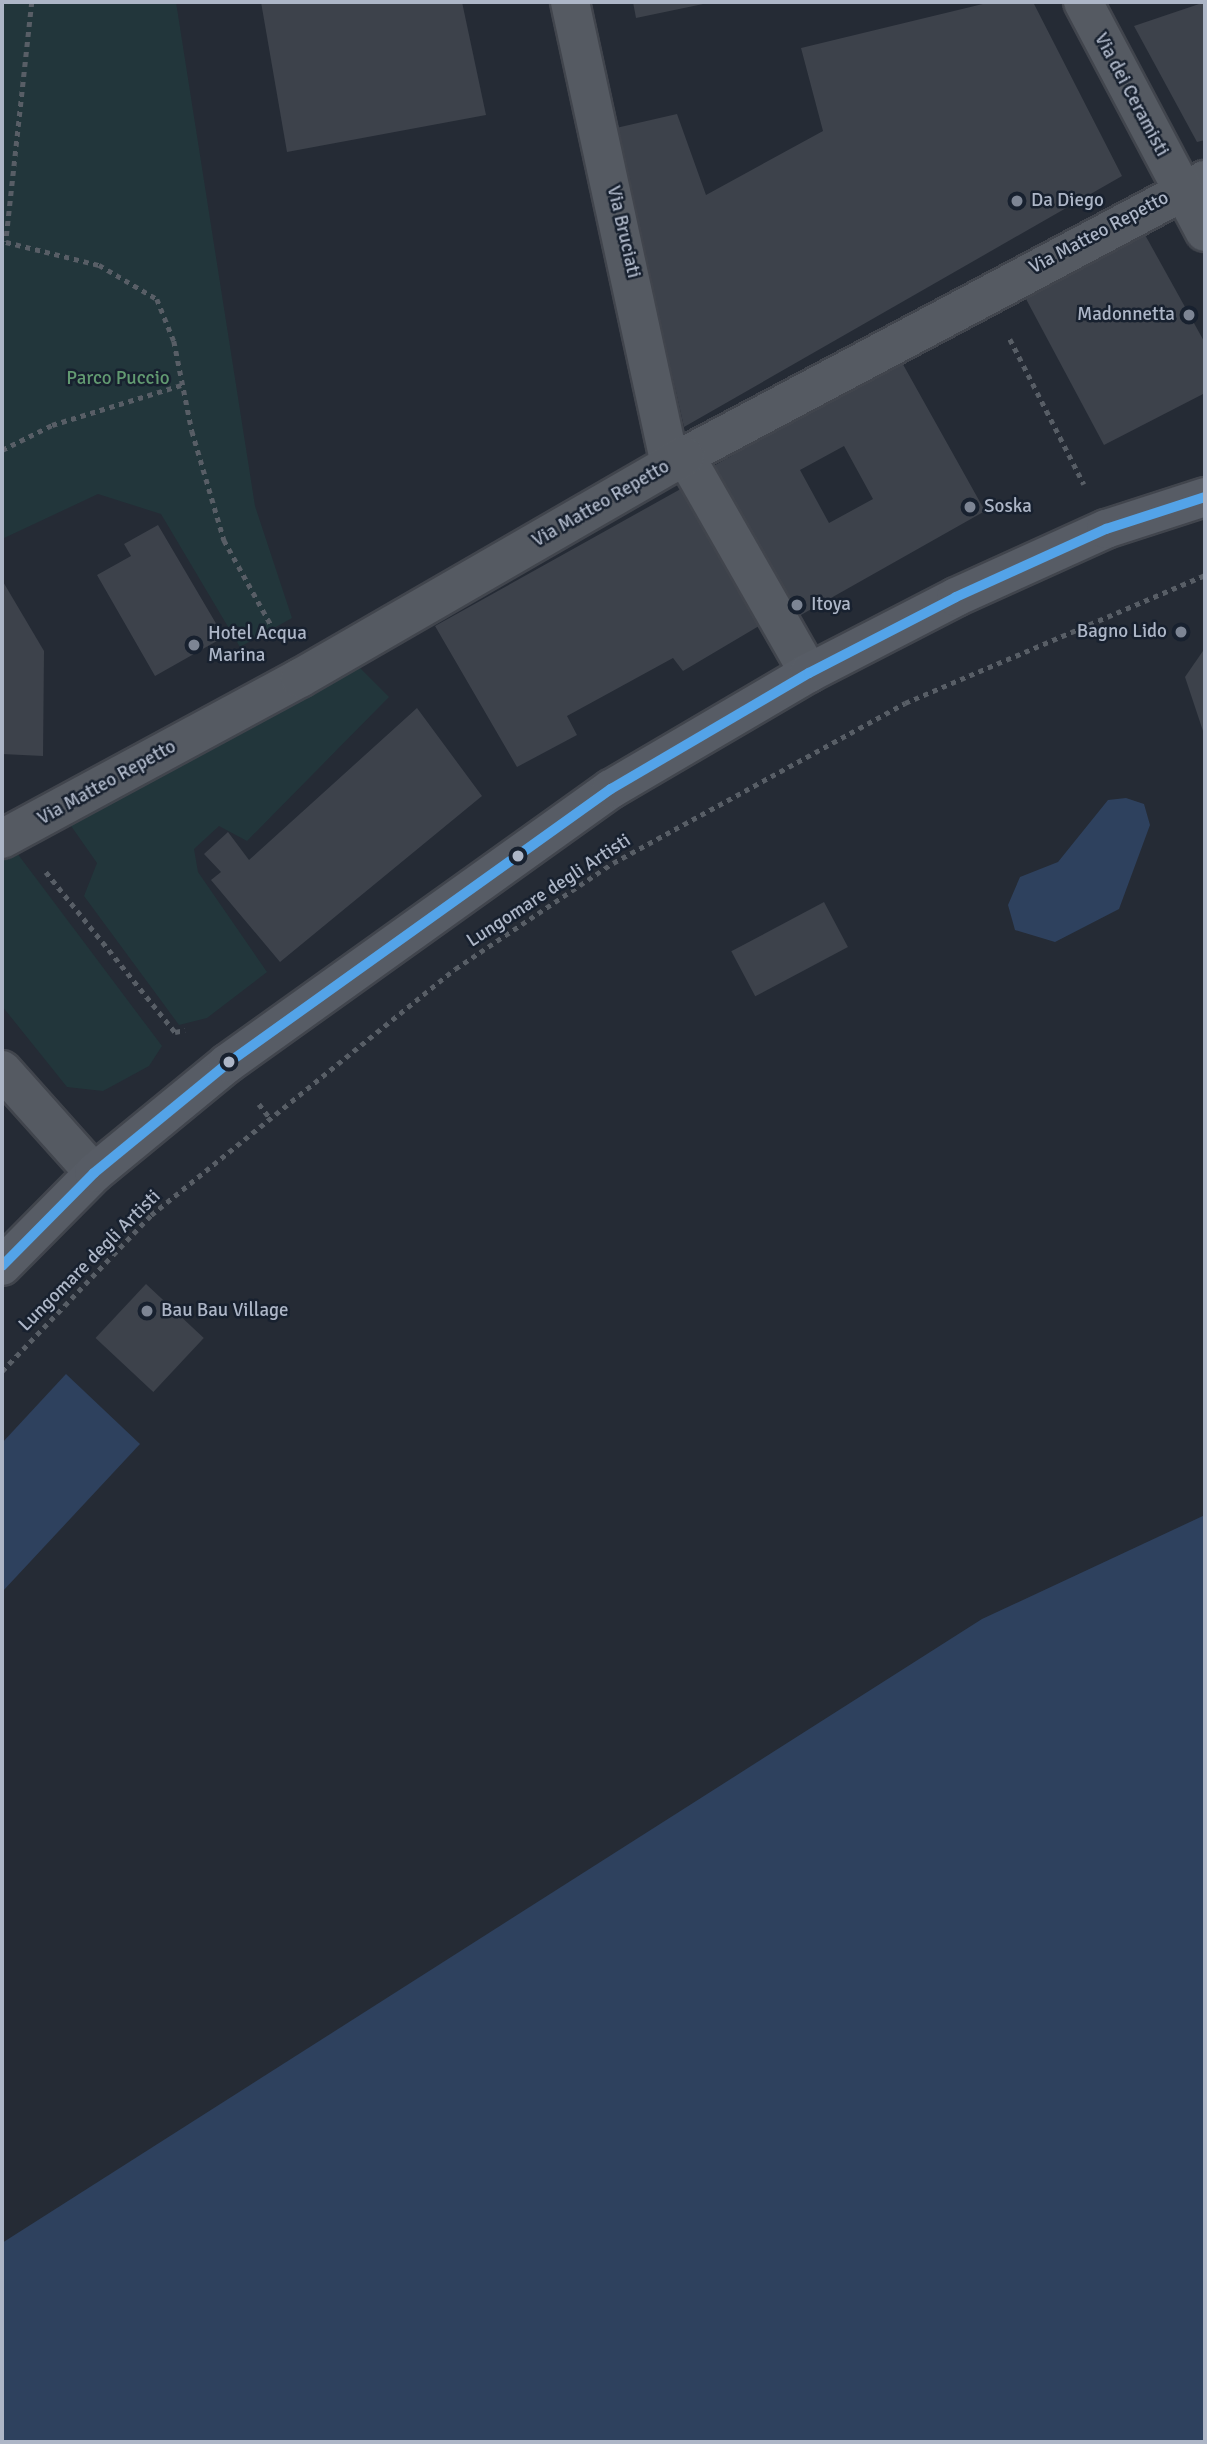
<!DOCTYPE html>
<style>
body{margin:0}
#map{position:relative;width:1207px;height:2444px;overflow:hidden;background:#252b35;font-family:Signika,sans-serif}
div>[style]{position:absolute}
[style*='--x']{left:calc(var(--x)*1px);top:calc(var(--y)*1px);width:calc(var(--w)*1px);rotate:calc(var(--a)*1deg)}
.green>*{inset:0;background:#22363b}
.water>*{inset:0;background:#2e415e}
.building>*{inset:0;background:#3d424b;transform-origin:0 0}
.path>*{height:4.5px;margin-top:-2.25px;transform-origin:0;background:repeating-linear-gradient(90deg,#585e66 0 5px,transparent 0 10px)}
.roads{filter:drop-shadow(2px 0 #41454d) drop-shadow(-2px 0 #41454d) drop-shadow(0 2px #41454d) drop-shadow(0 -2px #41454d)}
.pedestrian>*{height:38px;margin:-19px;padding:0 19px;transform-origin:19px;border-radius:19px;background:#555a62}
.minor>*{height:38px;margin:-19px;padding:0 19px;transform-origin:19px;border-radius:19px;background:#555a62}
.tertiary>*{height:38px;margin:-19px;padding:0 19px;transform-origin:19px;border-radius:19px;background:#555a62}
.primary>*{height:38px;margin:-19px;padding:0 19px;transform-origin:19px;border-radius:19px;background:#575c65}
.bus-1>*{height:10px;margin:-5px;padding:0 5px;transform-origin:5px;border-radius:5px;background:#53a3e8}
.dots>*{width:19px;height:19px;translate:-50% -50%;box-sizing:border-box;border:4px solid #18212f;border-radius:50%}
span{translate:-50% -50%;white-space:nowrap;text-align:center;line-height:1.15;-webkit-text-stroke:5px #18212f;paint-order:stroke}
.street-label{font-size:19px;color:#adb6c7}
.poi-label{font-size:19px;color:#adb6c7}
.left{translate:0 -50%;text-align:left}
.right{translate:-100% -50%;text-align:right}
.park-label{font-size:19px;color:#629a71}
.frame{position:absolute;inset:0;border:4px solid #adb6c7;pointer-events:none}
</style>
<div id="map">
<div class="green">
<div style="clip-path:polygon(2px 2px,176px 2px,255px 506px,292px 618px,240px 647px,161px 514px,98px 494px,2px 539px)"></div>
<div style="clip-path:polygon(356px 664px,389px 697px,247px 841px,219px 826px,194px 849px,198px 872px,267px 972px,207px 1018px,179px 1025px,84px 896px,97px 863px,69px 823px,264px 710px,322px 689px)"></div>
<div style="clip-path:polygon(14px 849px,162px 1046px,149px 1066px,103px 1091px,67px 1087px,2px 1006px,2px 855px)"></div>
</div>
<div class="water">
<div style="clip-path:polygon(1126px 798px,1144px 804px,1150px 825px,1119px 909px,1055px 942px,1015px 930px,1008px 905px,1020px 877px,1058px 862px,1108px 800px)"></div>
<div style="clip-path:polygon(66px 1374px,140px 1444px,2px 1592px,2px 1443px)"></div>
<div style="clip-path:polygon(1205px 1515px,1205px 2442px,2px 2442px,2px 2243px,982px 1619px)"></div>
</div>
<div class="building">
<div style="clip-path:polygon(261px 2px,462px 2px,486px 115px,287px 152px)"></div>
<div style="clip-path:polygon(633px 2px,708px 2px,708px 3px,636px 18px)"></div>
<div style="clip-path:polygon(991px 2px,1033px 2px,1122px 176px,684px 427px,616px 128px,677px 114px,706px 195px,823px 131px,801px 48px)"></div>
<div style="clip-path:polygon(1205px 2px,1205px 140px,1197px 142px,1134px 26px)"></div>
<div style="clip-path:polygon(1144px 233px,1205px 343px,1205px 393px,1104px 445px,1026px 299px)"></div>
<div style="clip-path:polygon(evenodd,900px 359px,985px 511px,792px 620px,708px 469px,900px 359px,844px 446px,873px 499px,829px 523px,800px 470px,844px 446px)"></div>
<div style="clip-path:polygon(686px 486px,769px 620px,683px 671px,673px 658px,567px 716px,577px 735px,517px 767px,435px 626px)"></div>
<div style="clip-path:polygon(158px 525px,224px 637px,155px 676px,97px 575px,131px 556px,124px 544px)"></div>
<div style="clip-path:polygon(2px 580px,44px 651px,43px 756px,2px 754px)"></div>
<div style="clip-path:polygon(1205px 648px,1205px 737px,1185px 677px)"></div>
<div style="clip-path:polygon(417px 708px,482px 796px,280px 962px,211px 880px,221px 872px,204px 854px,228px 832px,249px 860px)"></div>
<div style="left:824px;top:902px;width:51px;height:105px;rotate:62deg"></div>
<div style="left:146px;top:1284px;width:79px;height:74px;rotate:43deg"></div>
</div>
<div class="path">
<div style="--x:32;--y:2;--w:241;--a:96.2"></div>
<div style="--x:6;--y:242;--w:96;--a:13.9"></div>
<div style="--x:99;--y:265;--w:67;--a:30.4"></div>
<div style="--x:157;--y:299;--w:45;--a:68"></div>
<div style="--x:174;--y:341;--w:92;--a:78.7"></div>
<div style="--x:192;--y:431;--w:114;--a:73.6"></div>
<div style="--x:224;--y:540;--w:107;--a:61"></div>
<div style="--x:1010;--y:339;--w:163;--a:63"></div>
<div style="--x:2;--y:450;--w:56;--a:-26.6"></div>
<div style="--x:52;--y:425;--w:135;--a:-17.2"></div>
<div style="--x:46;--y:872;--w:206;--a:51.1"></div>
<div style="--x:175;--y:1032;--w:10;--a:-11"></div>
<div style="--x:259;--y:1104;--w:16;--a:52"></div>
<div style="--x:2;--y:1371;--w:216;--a:-46.3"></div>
<div style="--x:151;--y:1215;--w:391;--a:-39"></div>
<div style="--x:455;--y:969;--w:190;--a:-33.9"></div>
<div style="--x:613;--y:863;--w:333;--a:-28.7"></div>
<div style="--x:905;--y:703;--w:326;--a:-23.1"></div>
</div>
<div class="roads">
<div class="pedestrian">
<div style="--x:809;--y:673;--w:250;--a:-119.7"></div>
<div style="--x:685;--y:456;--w:589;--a:-27.96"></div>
</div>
<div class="minor">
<div style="--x:570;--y:2;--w:473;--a:77.8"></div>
<div style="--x:1083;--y:2;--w:260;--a:62.1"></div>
<div style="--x:2;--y:839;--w:339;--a:-28.4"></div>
<div style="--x:300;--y:678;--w:444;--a:-30"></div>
</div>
<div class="tertiary">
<div style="--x:2;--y:1070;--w:138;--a:48.2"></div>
</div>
<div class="primary">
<div style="--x:2;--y:1266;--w:131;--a:-45.3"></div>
<div style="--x:94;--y:1173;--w:173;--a:-39.4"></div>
<div style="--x:228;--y:1063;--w:471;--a:-35.6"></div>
<div style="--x:611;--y:789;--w:229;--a:-30.4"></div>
<div style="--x:809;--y:673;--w:165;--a:-27.3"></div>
<div style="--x:956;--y:597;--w:165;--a:-24.4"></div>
<div style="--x:1106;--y:529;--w:104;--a:-17.9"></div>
</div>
</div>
<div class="bus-1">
<div style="--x:2;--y:1266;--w:131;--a:-45.3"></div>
<div style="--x:94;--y:1173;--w:173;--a:-39.4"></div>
<div style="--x:228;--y:1063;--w:471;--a:-35.6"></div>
<div style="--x:611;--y:789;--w:229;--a:-30.4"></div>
<div style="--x:809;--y:673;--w:165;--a:-27.3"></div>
<div style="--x:956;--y:597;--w:165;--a:-24.4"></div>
<div style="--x:1106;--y:529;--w:104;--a:-17.9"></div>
</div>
<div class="dots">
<div style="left:1017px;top:201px;background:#7d8594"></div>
<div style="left:1189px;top:315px;background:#7d8594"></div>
<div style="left:970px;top:507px;background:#7d8594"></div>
<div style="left:797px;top:605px;background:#7d8594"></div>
<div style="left:1181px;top:632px;background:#7d8594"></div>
<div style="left:194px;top:645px;background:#7d8594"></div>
<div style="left:518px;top:856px;background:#adb6c7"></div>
<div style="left:229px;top:1062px;background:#adb6c7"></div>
<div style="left:147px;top:1311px;background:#7d8594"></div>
</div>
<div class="street-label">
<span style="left:1131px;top:95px;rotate:62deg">Via dei Ceramisti</span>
<span style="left:623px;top:232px;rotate:77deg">Via Bruciati</span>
<span style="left:1099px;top:233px;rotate:-28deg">Via Matteo Repetto</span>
<span style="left:601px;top:504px;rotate:-30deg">Via Matteo Repetto</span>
<span style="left:107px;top:783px;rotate:-29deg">Via Matteo Repetto</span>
<span style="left:549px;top:891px;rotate:-33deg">Lungomare degli Artisti</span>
<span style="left:90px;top:1261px;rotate:-45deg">Lungomare degli Artisti</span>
</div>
<div class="poi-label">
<span class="left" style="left:1031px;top:201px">Da Diego</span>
<span class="right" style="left:1175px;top:315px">Madonnetta</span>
<span class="left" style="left:984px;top:507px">Soska</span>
<span class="left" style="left:811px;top:605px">Itoya</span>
<span class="right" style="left:1167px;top:632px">Bagno Lido</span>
<span class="left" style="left:208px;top:645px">Hotel Acqua<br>Marina</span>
<span class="left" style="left:161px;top:1311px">Bau Bau Village</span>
</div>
<div class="park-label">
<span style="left:118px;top:379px">Parco Puccio</span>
</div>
<div class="frame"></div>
</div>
